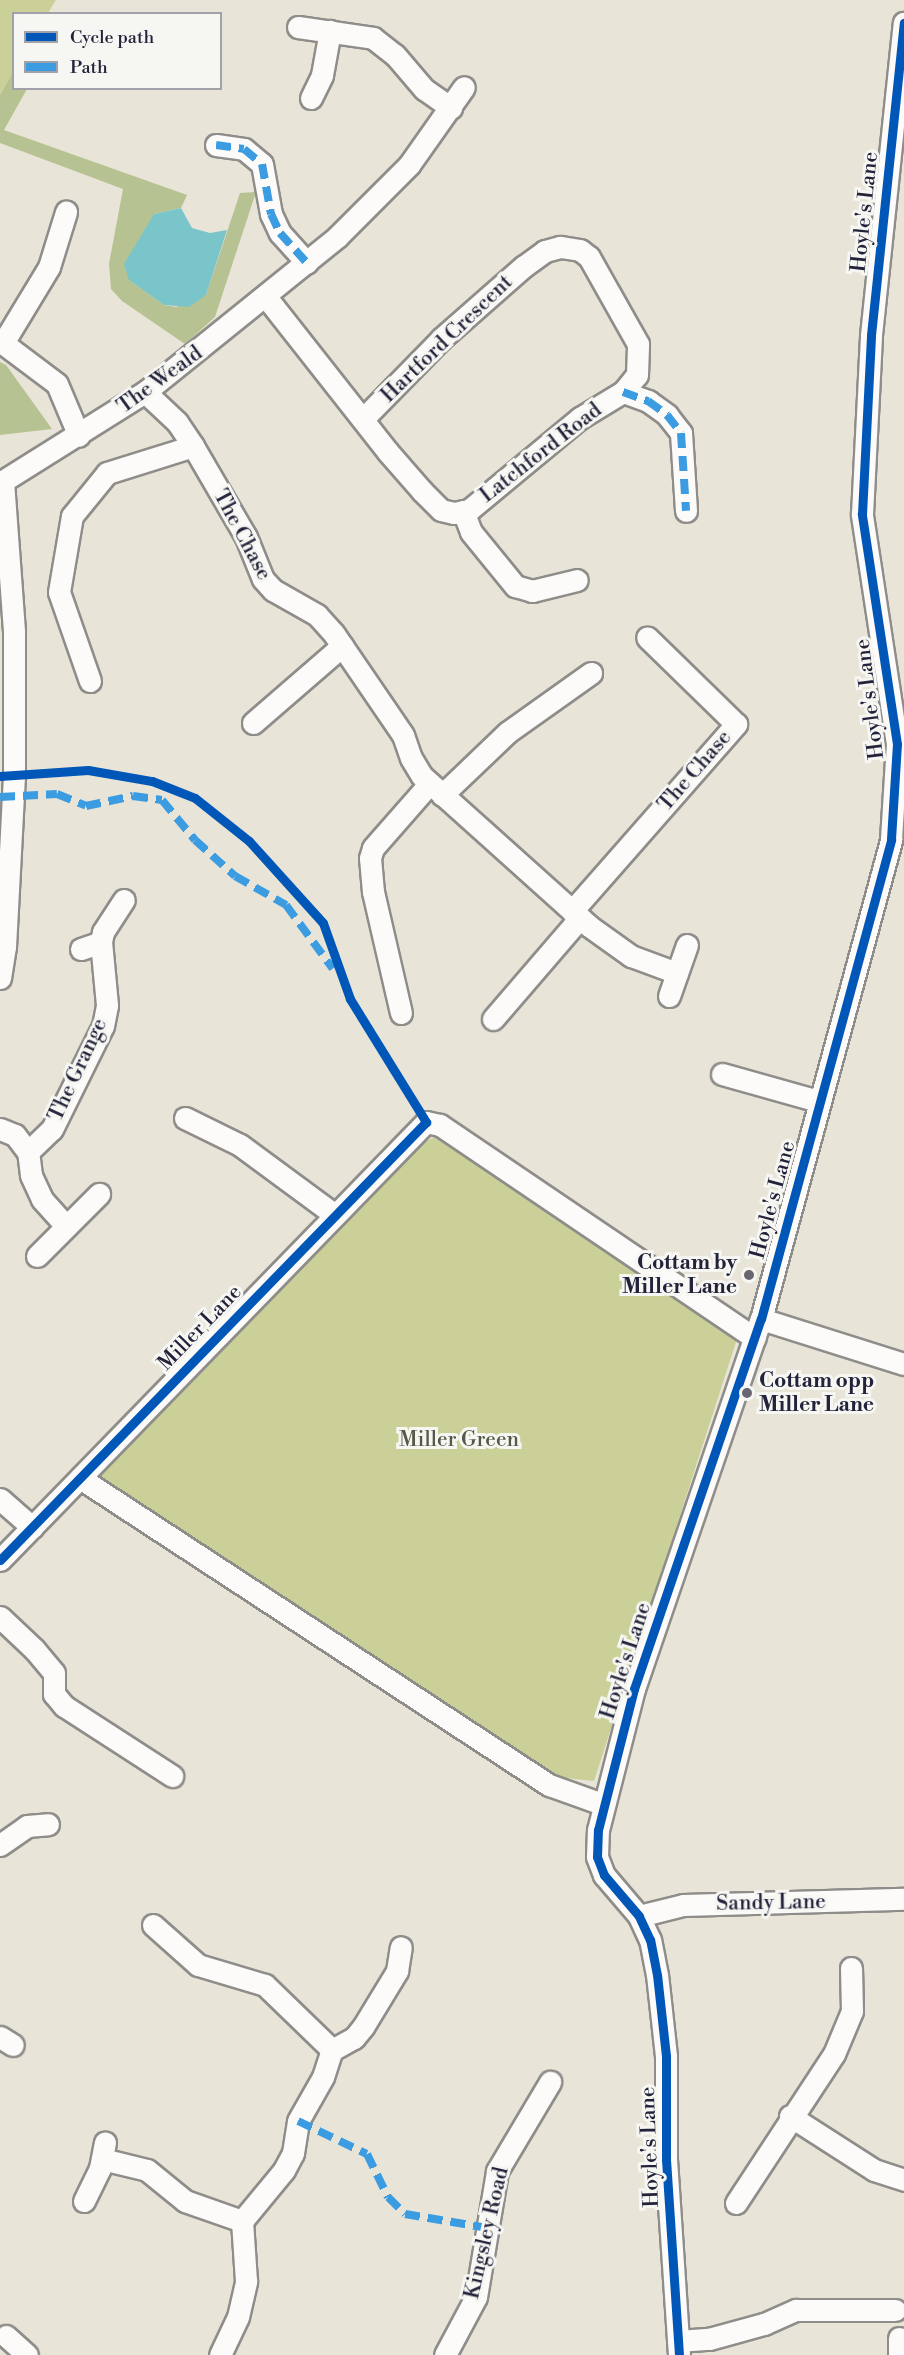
<!DOCTYPE html>
<style>
body{margin:0}
#map{position:relative;width:904px;height:2355px;overflow:hidden;background:#e8e4d7;font-family:"Libre Bodoni",serif}
div>[style]{position:absolute}
[style*='--x']{left:calc(var(--x)*1px);top:calc(var(--y)*1px);width:calc(var(--w)*1px);rotate:calc(var(--a)*1deg)}
.green>*{inset:0;background:#cad097}
.forest>*{inset:0;background:#b6c291}
.water>*{inset:0;background:#79c5c9}
.roads{filter:drop-shadow(2px 0 #8f8d8a) drop-shadow(-2px 0 #8f8d8a) drop-shadow(0 2px #8f8d8a) drop-shadow(0 -2px #8f8d8a)}
.minor>*{height:21px;margin:-10.5px;padding:0 10.5px;transform-origin:10.5px;border-radius:10.5px;background:#fcfbf9}
.quiet>*{height:8px;margin-top:-4px;transform-origin:0;background:repeating-linear-gradient(90deg,#3c9ce2 0 15px,transparent 0 23px)}
.cycleway>*{height:9px;margin:-4.5px;padding:0 4.5px;transform-origin:4.5px;border-radius:4.5px;background:#0057b8}
.dots>*{width:16px;height:16px;translate:-50% -50%;box-sizing:border-box;border:3px solid #f6f6f2;border-radius:50%}
span{translate:-50% -50%;white-space:nowrap;text-align:center;line-height:1.15;-webkit-text-stroke:6px #f6f6f2;paint-order:stroke}
.street-label{font-size:21px;color:#22223b}
.poi-label{font-size:21px;color:#22223b;font-weight:700}
.right{translate:-100% -50%;text-align:right}
.left{translate:0 -50%;text-align:left}
.park-label{font-size:21px;color:#545949}
.legend{position:absolute;left:12px;top:12px;width:210px;height:78px;box-sizing:border-box;background:#f6f6f2;border:2px solid #a1a1a9;margin:0;padding:8px 10px;list-style:none;font-size:18px;color:#22223b}
.legend li{display:flex;align-items:center;gap:12px;height:30px}
.legend b{width:30px;border:2px solid #a1a1a9}
</style>
<div id="map">
<div class="green">
<div style="clip-path:polygon(0 0,56px 0,48px 13px,14px 14px,13px 72px,0 95px)"></div>
<div style="clip-path:polygon(436px 1136px,737px 1339px,594px 1781px,547px 1776px,99px 1478px,418px 1146px)"></div>
</div>
<div class="forest">
<div style="clip-path:polygon(13px 72px,14px 88px,27px 89px,4px 130px,187px 195px,181px 208px,154px 214px,129px 280px,164px 305px,176px 307px,206px 295px,240px 193px,256px 192px,215px 317px,185px 344px,122px 301px,111px 289px,109px 264px,123px 189px,0 143px,0 95px)"></div>
<div style="clip-path:polygon(0 362px,6px 365px,52px 429px,0 435px)"></div>
</div>
<div class="water">
<div style="clip-path:polygon(181px 208px,192px 228px,210px 233px,227px 230px,206px 295px,189px 307px,164px 305px,129px 280px,124px 264px,154px 214px)"></div>
</div>
<div class="roads">
<div class="minor">
<div style="--x:298;--y:27;--w:76;--a:8.3"></div>
<div style="--x:373;--y:38;--w:28;--a:38"></div>
<div style="--x:395;--y:55;--w:45;--a:49.5"></div>
<div style="--x:424;--y:89;--w:33;--a:35"></div>
<div style="--x:311;--y:98;--w:25;--a:-64"></div>
<div style="--x:322;--y:75;--w:45;--a:-79.7"></div>
<div style="--x:216;--y:145;--w:28;--a:8"></div>
<div style="--x:244;--y:149;--w:23;--a:40"></div>
<div style="--x:262;--y:164;--w:51;--a:79.8"></div>
<div style="--x:271;--y:214;--w:21;--a:65"></div>
<div style="--x:280;--y:233;--w:40;--a:48"></div>
<div style="--x:266;--y:297;--w:197;--a:51.8"></div>
<div style="--x:388;--y:452;--w:52;--a:48.9"></div>
<div style="--x:422;--y:491;--w:27;--a:45"></div>
<div style="--x:441;--y:510;--w:13;--a:13"></div>
<div style="--x:454;--y:513;--w:15;--a:-11"></div>
<div style="--x:469;--y:510;--w:144;--a:-39.7"></div>
<div style="--x:580;--y:418;--w:50;--a:-31.2"></div>
<div style="--x:623;--y:392;--w:22;--a:-51"></div>
<div style="--x:637;--y:375;--w:31;--a:-88"></div>
<div style="--x:638;--y:344;--w:100;--a:-119.4"></div>
<div style="--x:589;--y:257;--w:11;--a:-142"></div>
<div style="--x:580;--y:250;--w:20;--a:-171"></div>
<div style="--x:560;--y:247;--w:16;--a:165"></div>
<div style="--x:545;--y:251;--w:26;--a:144"></div>
<div style="--x:524;--y:266;--w:111;--a:138.7"></div>
<div style="--x:441;--y:339;--w:112;--a:134.3"></div>
<div style="--x:0;--y:341;--w:71;--a:37"></div>
<div style="--x:57;--y:384;--w:56;--a:67.1"></div>
<div style="--x:3;--y:343;--w:89;--a:-58.8"></div>
<div style="--x:49;--y:267;--w:58;--a:-72.8"></div>
<div style="--x:145;--y:392;--w:44;--a:43.2"></div>
<div style="--x:177;--y:422;--w:29;--a:56"></div>
<div style="--x:193;--y:446;--w:105;--a:59.8"></div>
<div style="--x:246;--y:537;--w:45;--a:68"></div>
<div style="--x:263;--y:579;--w:15;--a:48"></div>
<div style="--x:273;--y:590;--w:51;--a:29.6"></div>
<div style="--x:317;--y:615;--w:25;--a:48"></div>
<div style="--x:334;--y:634;--w:122;--a:55.7"></div>
<div style="--x:403;--y:735;--w:24;--a:71"></div>
<div style="--x:411;--y:758;--w:21;--a:59"></div>
<div style="--x:422;--y:776;--w:224;--a:41.9"></div>
<div style="--x:589;--y:926;--w:52;--a:35.5"></div>
<div style="--x:631;--y:956;--w:49;--a:20.3"></div>
<div style="--x:623;--y:392;--w:27;--a:20"></div>
<div style="--x:648;--y:401;--w:24;--a:36"></div>
<div style="--x:667;--y:415;--w:23;--a:52"></div>
<div style="--x:681;--y:433;--w:78;--a:86.3"></div>
<div style="--x:3;--y:481;--w:168;--a:-32.1"></div>
<div style="--x:145;--y:392;--w:247;--a:-38.9"></div>
<div style="--x:337;--y:237;--w:102;--a:-45"></div>
<div style="--x:409;--y:165;--w:95;--a:-54.8"></div>
<div style="--x:463;--y:511;--w:22;--a:69"></div>
<div style="--x:471;--y:532;--w:70;--a:50.8"></div>
<div style="--x:515;--y:586;--w:18;--a:16"></div>
<div style="--x:532;--y:591;--w:46;--a:-13.7"></div>
<div style="--x:90;--y:681;--w:94;--a:-109.2"></div>
<div style="--x:59;--y:592;--w:77;--a:-80.3"></div>
<div style="--x:72;--y:516;--w:55;--a:-50.9"></div>
<div style="--x:107;--y:473;--w:90;--a:-17.4"></div>
<div style="--x:253;--y:723;--w:118;--a:-40.9"></div>
<div style="--x:442;--y:795;--w:91;--a:-43.7"></div>
<div style="--x:508;--y:732;--w:102;--a:-35.4"></div>
<div style="--x:572;--y:911;--w:249;--a:-48.7"></div>
<div style="--x:736;--y:724;--w:124;--a:-135.7"></div>
<div style="--x:81;--y:949;--w:21;--a:-19"></div>
<div style="--x:101;--y:942;--w:10;--a:-79"></div>
<div style="--x:103;--y:932;--w:38;--a:-57"></div>
<div style="--x:0;--y:978;--w:31;--a:-81"></div>
<div style="--x:5;--y:947;--w:171;--a:-87"></div>
<div style="--x:14;--y:776;--w:145;--a:-90"></div>
<div style="--x:14;--y:631;--w:150;--a:-94.2"></div>
<div style="--x:669;--y:996;--w:54;--a:-70.6"></div>
<div style="--x:401;--y:1013;--w:124;--a:-103"></div>
<div style="--x:373;--y:892;--w:34;--a:-95"></div>
<div style="--x:370;--y:858;--w:10;--a:-73"></div>
<div style="--x:373;--y:848;--w:86;--a:-48.8"></div>
<div style="--x:493;--y:1019;--w:133;--a:-49.3"></div>
<div style="--x:722;--y:1074;--w:100;--a:15.7"></div>
<div style="--x:185;--y:1118;--w:61;--a:26.1"></div>
<div style="--x:240;--y:1145;--w:118;--a:36.4"></div>
<div style="--x:0;--y:1129;--w:16;--a:22"></div>
<div style="--x:15;--y:1135;--w:21;--a:53"></div>
<div style="--x:66;--y:1226;--w:36;--a:-132"></div>
<div style="--x:42;--y:1199;--w:26;--a:-115"></div>
<div style="--x:31;--y:1175;--w:23;--a:-97"></div>
<div style="--x:28;--y:1152;--w:33;--a:-44"></div>
<div style="--x:52;--y:1129;--w:115;--a:-63.7"></div>
<div style="--x:103;--y:1026;--w:21;--a:-79"></div>
<div style="--x:107;--y:1005;--w:63;--a:-95.4"></div>
<div style="--x:37;--y:1256;--w:88;--a:-45"></div>
<div style="--x:761;--y:1319;--w:150;--a:17.5"></div>
<div style="--x:80;--y:1478;--w:561;--a:33.21"></div>
<div style="--x:549;--y:1785;--w:56;--a:19.7"></div>
<div style="--x:0;--y:1499;--w:43;--a:41.2"></div>
<div style="--x:0;--y:1560;--w:611;--a:-45.8"></div>
<div style="--x:426;--y:1122;--w:14;--a:12"></div>
<div style="--x:440;--y:1125;--w:380;--a:34.1"></div>
<div style="--x:0;--y:1617;--w:47;--a:43.3"></div>
<div style="--x:34;--y:1649;--w:31;--a:50"></div>
<div style="--x:54;--y:1673;--w:21;--a:90"></div>
<div style="--x:54;--y:1694;--w:16;--a:50"></div>
<div style="--x:64;--y:1706;--w:129;--a:32.9"></div>
<div style="--x:0;--y:1845;--w:33;--a:-35"></div>
<div style="--x:27;--y:1826;--w:21;--a:-5"></div>
<div style="--x:639;--y:1916;--w:45;--a:-14"></div>
<div style="--x:683;--y:1905;--w:221;--a:-1.6"></div>
<div style="--x:153;--y:1925;--w:60;--a:41.6"></div>
<div style="--x:198;--y:1965;--w:70;--a:16.6"></div>
<div style="--x:265;--y:1985;--w:93;--a:44.1"></div>
<div style="--x:0;--y:2037;--w:15;--a:32"></div>
<div style="--x:790;--y:2116;--w:100;--a:32.7"></div>
<div style="--x:874;--y:2170;--w:32;--a:18"></div>
<div style="--x:102;--y:2159;--w:46;--a:13.7"></div>
<div style="--x:147;--y:2170;--w:49;--a:39.2"></div>
<div style="--x:185;--y:2201;--w:60;--a:19.3"></div>
<div style="--x:84;--y:2201;--w:37;--a:-64"></div>
<div style="--x:100;--y:2168;--w:26;--a:-79"></div>
<div style="--x:736;--y:2203;--w:178;--a:-56.7"></div>
<div style="--x:834;--y:2054;--w:47;--a:-67.3"></div>
<div style="--x:852;--y:2011;--w:43;--a:-91.3"></div>
<div style="--x:6;--y:2336;--w:28;--a:42"></div>
<div style="--x:899;--y:2338;--w:17;--a:90"></div>
<div style="--x:678;--y:2341;--w:31;--a:-4"></div>
<div style="--x:709;--y:2339;--w:57;--a:-15.3"></div>
<div style="--x:764;--y:2324;--w:35;--a:-24"></div>
<div style="--x:796;--y:2310;--w:99;--a:0"></div>
<div style="--x:220;--y:2355;--w:42;--a:-64.7"></div>
<div style="--x:238;--y:2317;--w:37;--a:-77"></div>
<div style="--x:246;--y:2281;--w:60;--a:-93.8"></div>
<div style="--x:242;--y:2221;--w:66;--a:-50.5"></div>
<div style="--x:284;--y:2170;--w:19;--a:-62"></div>
<div style="--x:293;--y:2153;--w:32;--a:-81"></div>
<div style="--x:298;--y:2121;--w:51;--a:-60.4"></div>
<div style="--x:323;--y:2077;--w:28;--a:-72"></div>
<div style="--x:332;--y:2050;--w:25;--a:-29"></div>
<div style="--x:354;--y:2038;--w:14;--a:-51"></div>
<div style="--x:363;--y:2027;--w:66;--a:-58.7"></div>
<div style="--x:397;--y:1971;--w:24;--a:-81"></div>
<div style="--x:445;--y:2355;--w:66;--a:-61.9"></div>
<div style="--x:476;--y:2297;--w:128;--a:-80.5"></div>
<div style="--x:497;--y:2171;--w:104;--a:-59.2"></div>
<div style="--x:679;--y:2355;--w:195;--a:-93.8"></div>
<div style="--x:666;--y:2160;--w:104;--a:-90"></div>
<div style="--x:666;--y:2056;--w:81;--a:-96.3"></div>
<div style="--x:657;--y:1975;--w:36;--a:-101"></div>
<div style="--x:650;--y:1940;--w:26;--a:-115"></div>
<div style="--x:639;--y:1916;--w:54;--a:-130.5"></div>
<div style="--x:604;--y:1875;--w:19;--a:-111"></div>
<div style="--x:597;--y:1857;--w:27;--a:-88"></div>
<div style="--x:598;--y:1830;--w:146;--a:-75.7"></div>
<div style="--x:634;--y:1689;--w:391;--a:-71.1"></div>
<div style="--x:761;--y:1319;--w:497;--a:-74.8"></div>
<div style="--x:891;--y:839;--w:95;--a:-86.4"></div>
<div style="--x:897;--y:744;--w:233;--a:-98.7"></div>
<div style="--x:862;--y:514;--w:179;--a:-87.1"></div>
<div style="--x:871;--y:335;--w:314;--a:-84"></div>
</div>
</div>
<div class="quiet">
<div style="--x:216;--y:145;--w:28;--a:8"></div>
<div style="--x:244;--y:149;--w:23;--a:40"></div>
<div style="--x:262;--y:164;--w:51;--a:79.8"></div>
<div style="--x:271;--y:214;--w:21;--a:65"></div>
<div style="--x:280;--y:233;--w:40;--a:48"></div>
<div style="--x:623;--y:392;--w:27;--a:20"></div>
<div style="--x:648;--y:401;--w:24;--a:36"></div>
<div style="--x:667;--y:415;--w:23;--a:52"></div>
<div style="--x:681;--y:433;--w:78;--a:86.3"></div>
<div style="--x:0;--y:797;--w:57;--a:-3"></div>
<div style="--x:57;--y:794;--w:31;--a:22"></div>
<div style="--x:86;--y:806;--w:48;--a:-12"></div>
<div style="--x:133;--y:796;--w:29;--a:8"></div>
<div style="--x:162;--y:800;--w:52;--a:50.5"></div>
<div style="--x:195;--y:840;--w:54;--a:42"></div>
<div style="--x:235;--y:876;--w:59;--a:29.6"></div>
<div style="--x:286;--y:905;--w:79;--a:53.7"></div>
<div style="--x:298;--y:2121;--w:76;--a:25.6"></div>
<div style="--x:367;--y:2154;--w:48;--a:64"></div>
<div style="--x:388;--y:2197;--w:24;--a:45"></div>
<div style="--x:405;--y:2214;--w:84;--a:9.6"></div>
</div>
<div class="cycleway">
<div style="--x:0;--y:776;--w:88;--a:-3.9"></div>
<div style="--x:88;--y:770;--w:65;--a:9.8"></div>
<div style="--x:152;--y:781;--w:46;--a:21.6"></div>
<div style="--x:195;--y:798;--w:69;--a:38.5"></div>
<div style="--x:249;--y:841;--w:110;--a:47.9"></div>
<div style="--x:323;--y:923;--w:81;--a:70.4"></div>
<div style="--x:350;--y:999;--w:145;--a:58.3"></div>
<div style="--x:426;--y:1122;--w:611;--a:134.2"></div>
<div style="--x:679;--y:2355;--w:195;--a:-93.8"></div>
<div style="--x:666;--y:2160;--w:104;--a:-90"></div>
<div style="--x:666;--y:2056;--w:81;--a:-96.3"></div>
<div style="--x:657;--y:1975;--w:36;--a:-101"></div>
<div style="--x:650;--y:1940;--w:26;--a:-115"></div>
<div style="--x:639;--y:1916;--w:54;--a:-130.5"></div>
<div style="--x:604;--y:1875;--w:19;--a:-111"></div>
<div style="--x:597;--y:1857;--w:27;--a:-88"></div>
<div style="--x:598;--y:1830;--w:146;--a:-75.7"></div>
<div style="--x:634;--y:1689;--w:391;--a:-71.1"></div>
<div style="--x:761;--y:1319;--w:497;--a:-74.8"></div>
<div style="--x:891;--y:839;--w:95;--a:-86.4"></div>
<div style="--x:897;--y:744;--w:233;--a:-98.7"></div>
<div style="--x:862;--y:514;--w:179;--a:-87.1"></div>
<div style="--x:871;--y:335;--w:314;--a:-84"></div>
</div>
<div class="dots">
<div style="left:749px;top:1275px;background:#676672"></div>
<div style="left:747px;top:1393px;background:#676672"></div>
</div>
<div class="street-label">
<span style="left:865px;top:212px;rotate:-84deg">Hoyle's Lane</span>
<span style="left:447px;top:339px;rotate:-44deg">Hartford Crescent</span>
<span style="left:160px;top:380px;rotate:-36deg">The Weald</span>
<span style="left:541px;top:453px;rotate:-38deg">Latchford Road</span>
<span style="left:242px;top:535px;rotate:62deg">The Chase</span>
<span style="left:870px;top:699px;rotate:-97deg">Hoyle's Lane</span>
<span style="left:695px;top:771px;rotate:-49deg">The Chase</span>
<span style="left:78px;top:1070px;rotate:-65deg">The Grange</span>
<span style="left:773px;top:1200px;rotate:-75deg">Hoyle's Lane</span>
<span style="left:200px;top:1328px;rotate:-46deg">Miller Lane</span>
<span style="left:626px;top:1661px;rotate:-72deg">Hoyle's Lane</span>
<span style="left:771px;top:1903px;rotate:-1deg">Sandy Lane</span>
<span style="left:650px;top:2147px;rotate:-92deg">Hoyle's Lane</span>
<span style="left:487px;top:2233px;rotate:-77deg">Kingsley Road</span>
</div>
<div class="poi-label">
<span class="right" style="left:737px;top:1275px">Cottam by<br>Miller Lane</span>
<span class="left" style="left:759px;top:1393px">Cottam opp<br>Miller Lane</span>
</div>
<div class="park-label">
<span style="left:459px;top:1440px">Miller Green</span>
</div>
<ul class="legend">
<li><b style="height:8px;background:#0057b8"></b>Cycle path</li>
<li><b style="height:8px;background:#3c9ce2"></b>Path</li>
</ul>
</div>
